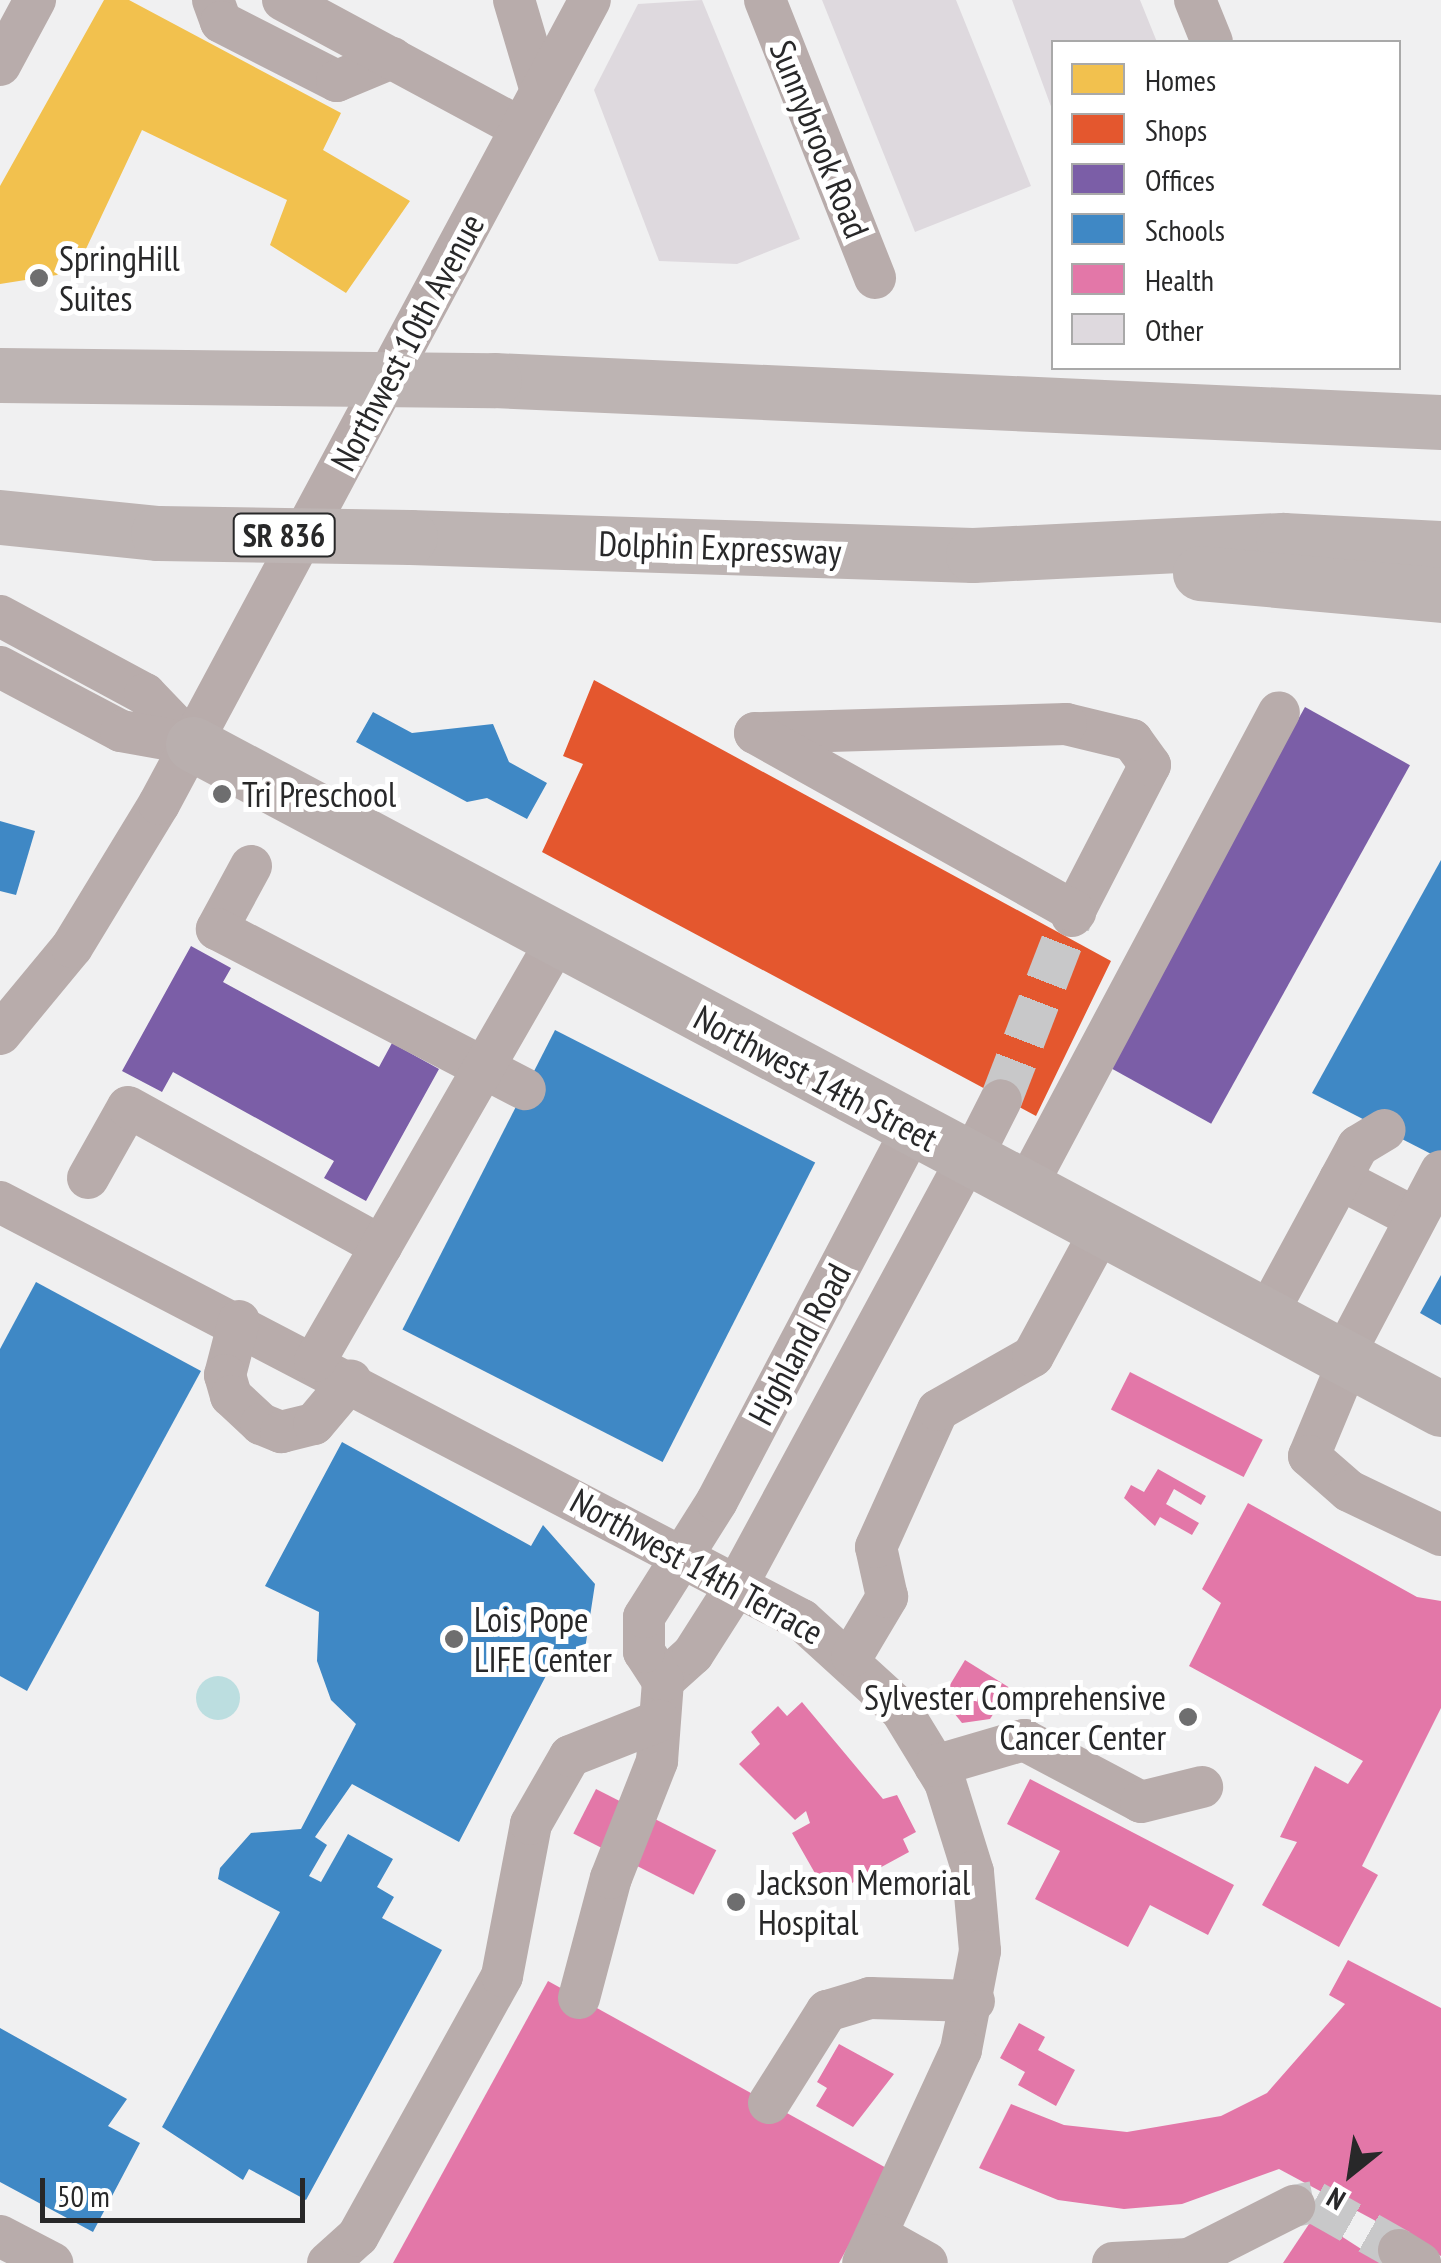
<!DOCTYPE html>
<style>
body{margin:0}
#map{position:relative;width:1441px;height:2263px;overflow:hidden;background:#f0f0f1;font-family:"PT Sans Narrow",sans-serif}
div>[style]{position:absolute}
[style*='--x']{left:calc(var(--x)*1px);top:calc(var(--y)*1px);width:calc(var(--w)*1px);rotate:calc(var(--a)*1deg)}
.water>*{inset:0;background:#bcdee0}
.round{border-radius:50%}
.homes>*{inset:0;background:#f2c14e}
.shops>*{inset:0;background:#e4572e}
.offices>*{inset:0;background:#7b5ea7;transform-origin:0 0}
.schools>*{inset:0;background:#3f88c5;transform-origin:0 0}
.health>*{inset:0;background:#e377a8;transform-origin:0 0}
.building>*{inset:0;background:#ded9de}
.minor-tunnel>*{height:42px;margin-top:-21px;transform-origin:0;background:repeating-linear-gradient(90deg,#c8c8c9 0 42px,transparent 0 63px)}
.minor>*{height:42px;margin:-21px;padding:0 21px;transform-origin:21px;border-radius:21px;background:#b8acab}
.major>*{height:55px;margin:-27.5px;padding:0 27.5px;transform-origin:27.5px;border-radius:27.5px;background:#b9afae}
.highway>*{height:55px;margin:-27.5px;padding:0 27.5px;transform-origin:27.5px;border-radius:27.5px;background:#bdb4b3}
.highway-bridge>*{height:55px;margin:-27.5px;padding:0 27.5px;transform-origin:27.5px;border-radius:27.5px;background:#bdb4b3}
.dots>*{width:28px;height:28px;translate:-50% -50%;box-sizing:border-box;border:5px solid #fff;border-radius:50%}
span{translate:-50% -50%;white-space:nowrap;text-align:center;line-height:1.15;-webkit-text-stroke:10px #fff;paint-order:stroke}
.shield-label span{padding:2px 8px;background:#fff;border:2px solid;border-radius:8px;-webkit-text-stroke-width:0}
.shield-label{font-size:32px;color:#282829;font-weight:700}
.street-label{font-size:35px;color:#282829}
.poi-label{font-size:35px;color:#282829}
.left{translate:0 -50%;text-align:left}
.right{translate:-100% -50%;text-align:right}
.legend{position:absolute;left:1051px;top:40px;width:350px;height:330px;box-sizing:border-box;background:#fff;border:2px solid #a9a9a9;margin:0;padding:12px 18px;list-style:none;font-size:30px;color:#282829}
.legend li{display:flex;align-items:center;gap:20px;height:50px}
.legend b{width:50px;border:2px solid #a9a9a9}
.north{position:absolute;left:1301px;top:2123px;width:100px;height:100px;-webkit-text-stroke:8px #fff;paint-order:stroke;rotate:210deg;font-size:28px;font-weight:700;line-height:40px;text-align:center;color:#282829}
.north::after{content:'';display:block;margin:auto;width:35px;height:45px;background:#282829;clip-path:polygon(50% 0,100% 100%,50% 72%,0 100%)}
.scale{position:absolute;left:40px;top:2178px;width:265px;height:45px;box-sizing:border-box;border:5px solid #282829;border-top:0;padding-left:12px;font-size:30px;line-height:35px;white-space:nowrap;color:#282829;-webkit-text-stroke:8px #fff;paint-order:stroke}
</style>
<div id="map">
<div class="water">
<div class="round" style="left:196px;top:1676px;width:44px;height:44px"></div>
</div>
<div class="homes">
<div style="clip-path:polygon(104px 0,129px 0,341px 113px,323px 150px,410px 201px,346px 293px,270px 245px,287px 200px,142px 130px,85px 251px,57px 275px,0 284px,0 186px)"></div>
</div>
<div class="shops">
<div style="clip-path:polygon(594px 680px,1111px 961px,1036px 1116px,542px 852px,583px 764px,563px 756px)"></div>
</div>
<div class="offices">
<div style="left:1305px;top:707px;width:120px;height:410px;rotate:29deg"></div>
<div style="clip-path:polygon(191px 946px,231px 968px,223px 982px,379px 1067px,392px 1043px,439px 1069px,366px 1201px,324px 1178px,334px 1161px,173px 1072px,162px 1092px,122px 1071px)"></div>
</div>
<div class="schools">
<div style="clip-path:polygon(373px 712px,412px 733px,493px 724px,509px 762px,547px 783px,527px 819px,487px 798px,467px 802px,356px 742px)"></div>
<div style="clip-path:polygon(0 821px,35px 831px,16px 895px,0 891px)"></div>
<div style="clip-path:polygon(1441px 860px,1441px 1159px,1312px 1093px)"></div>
<div style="left:555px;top:1030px;width:292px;height:336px;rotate:27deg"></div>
<div style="clip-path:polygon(1441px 1275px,1441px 1325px,1420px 1313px)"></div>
<div style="clip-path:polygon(36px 1282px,201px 1371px,27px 1691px,0 1676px,0 1349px)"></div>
<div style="clip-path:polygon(342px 1442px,531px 1546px,543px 1525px,595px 1584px,583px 1662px,560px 1649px,459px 1842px,352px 1784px,315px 1837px,327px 1845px,309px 1876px,321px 1882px,348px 1834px,393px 1859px,377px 1887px,394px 1897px,382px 1918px,442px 1950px,306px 2200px,249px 2169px,243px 2180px,162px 2127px,280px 1912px,218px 1879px,220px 1868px,251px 1833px,301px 1829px,356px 1724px,331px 1700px,317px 1661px,319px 1612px,265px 1586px)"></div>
<div style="clip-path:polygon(0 2028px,127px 2099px,108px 2126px,140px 2143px,93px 2232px,0 2182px)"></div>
</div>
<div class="health">
<div style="left:1130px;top:1372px;width:149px;height:42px;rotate:27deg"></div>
<div style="clip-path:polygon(1158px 1469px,1206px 1496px,1201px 1505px,1174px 1489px,1166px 1504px,1199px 1523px,1192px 1535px,1160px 1517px,1155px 1526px,1124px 1498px,1131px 1485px,1144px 1492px)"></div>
<div style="clip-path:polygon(1248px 1503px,1417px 1597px,1441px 1601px,1441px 1708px,1362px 1866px,1378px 1875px,1339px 1947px,1262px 1905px,1297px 1842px,1280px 1837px,1315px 1766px,1348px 1784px,1363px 1761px,1189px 1666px,1221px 1603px,1202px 1589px)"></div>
<div style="clip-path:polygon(965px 1660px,1010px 1688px,990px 1719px,962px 1723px,942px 1698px)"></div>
<div style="clip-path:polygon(802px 1702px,883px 1799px,897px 1795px,916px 1832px,903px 1839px,909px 1852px,828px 1896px,792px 1833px,810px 1823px,806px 1811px,795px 1820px,739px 1764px,760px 1744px,751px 1732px,778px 1706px,787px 1716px)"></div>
<div style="clip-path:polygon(1030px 1779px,1234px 1885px,1208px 1935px,1150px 1905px,1128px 1947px,1035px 1899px,1060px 1851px,1007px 1824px)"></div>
<div style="left:596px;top:1789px;width:135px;height:50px;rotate:27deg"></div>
<div style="clip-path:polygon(1348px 1960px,1441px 2008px,1441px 2256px,1279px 2169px,1182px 2204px,1124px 2209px,1058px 2200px,979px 2168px,1011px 2104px,1064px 2125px,1127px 2132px,1221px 2116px,1267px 2093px,1345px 2004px,1329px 1995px)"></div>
<div style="clip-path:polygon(548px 1981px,890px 2170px,839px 2263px,393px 2263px)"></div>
<div style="clip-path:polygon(1019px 2023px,1045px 2037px,1038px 2050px,1075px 2070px,1056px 2106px,1018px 2085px,1025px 2072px,1000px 2058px)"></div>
<div style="clip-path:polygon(839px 2044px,894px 2074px,853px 2127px,816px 2106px,827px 2088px,817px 2082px)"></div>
<div style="clip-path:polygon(1313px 2218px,1383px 2263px,1283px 2263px)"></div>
</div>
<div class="building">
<div style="clip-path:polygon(702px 0,800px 239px,737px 264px,659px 261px,594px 90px,638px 4px)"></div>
<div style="clip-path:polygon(822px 0,956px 0,1031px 186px,915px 232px)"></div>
<div style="clip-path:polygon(1012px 0,1140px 0,1157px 42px,1054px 42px,1053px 112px)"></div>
</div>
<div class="minor-tunnel">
<div style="--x:1001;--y:1100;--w:197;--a:-68.9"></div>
<div style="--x:1294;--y:2206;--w:20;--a:-11"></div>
<div style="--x:1314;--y:2202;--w:98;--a:29.5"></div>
</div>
<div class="minor">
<div style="--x:213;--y:0;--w:23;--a:70"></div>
<div style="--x:221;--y:22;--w:130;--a:27"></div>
<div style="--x:337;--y:81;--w:60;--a:-22.7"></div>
<div style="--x:283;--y:0;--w:270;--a:28.3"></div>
<div style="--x:514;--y:0;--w:95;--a:73.5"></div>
<div style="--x:765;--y:0;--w:299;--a:68.4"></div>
<div style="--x:1195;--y:0;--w:45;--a:68"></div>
<div style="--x:0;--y:65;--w:74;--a:-61.7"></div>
<div style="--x:0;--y:616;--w:165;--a:28.3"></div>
<div style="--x:145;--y:694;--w:69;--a:46.2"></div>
<div style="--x:0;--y:667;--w:137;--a:27.9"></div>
<div style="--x:121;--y:731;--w:73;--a:10.2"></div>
<div style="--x:251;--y:866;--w:72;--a:118.4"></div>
<div style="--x:217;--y:929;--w:347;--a:27.5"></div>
<div style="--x:1072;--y:916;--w:170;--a:-62.7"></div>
<div style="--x:1150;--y:765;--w:31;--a:-126"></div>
<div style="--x:1132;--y:740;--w:68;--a:-166.4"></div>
<div style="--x:1066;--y:724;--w:311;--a:178.3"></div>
<div style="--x:755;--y:733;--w:367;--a:29.2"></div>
<div style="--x:0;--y:1034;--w:113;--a:-50.4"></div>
<div style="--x:72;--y:947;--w:167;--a:-58.7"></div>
<div style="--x:159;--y:804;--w:912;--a:-61.81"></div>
<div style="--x:970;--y:1161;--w:68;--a:-63.1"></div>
<div style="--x:88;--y:1178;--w:81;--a:-60.6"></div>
<div style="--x:128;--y:1107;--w:289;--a:28.8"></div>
<div style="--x:1340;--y:1179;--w:85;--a:27.5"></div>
<div style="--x:1025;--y:1189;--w:540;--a:-61.96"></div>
<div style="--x:0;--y:1202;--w:904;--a:27.53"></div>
<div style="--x:802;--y:1620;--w:134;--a:42.3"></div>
<div style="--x:901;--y:1710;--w:84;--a:58.6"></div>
<div style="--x:945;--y:1782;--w:94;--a:72.7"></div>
<div style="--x:973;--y:1872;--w:79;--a:84.9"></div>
<div style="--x:980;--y:1951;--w:101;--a:100.9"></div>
<div style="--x:961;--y:2050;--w:234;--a:114.7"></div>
<div style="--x:1266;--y:1316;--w:193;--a:-61.6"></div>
<div style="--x:1358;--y:1146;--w:31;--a:-31"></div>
<div style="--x:239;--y:1321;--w:56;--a:104.5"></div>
<div style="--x:225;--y:1375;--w:22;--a:74"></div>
<div style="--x:231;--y:1396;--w:41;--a:43"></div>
<div style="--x:261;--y:1424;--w:22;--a:22"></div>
<div style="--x:281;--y:1432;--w:34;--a:-14"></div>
<div style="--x:314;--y:1424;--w:57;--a:-49.9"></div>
<div style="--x:1343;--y:1357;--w:210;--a:-62.2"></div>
<div style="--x:1349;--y:1360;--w:104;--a:112.6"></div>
<div style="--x:1309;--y:1456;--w:53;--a:41.2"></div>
<div style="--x:1349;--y:1491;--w:102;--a:25.6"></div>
<div style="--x:315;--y:1361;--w:486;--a:-60.1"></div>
<div style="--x:852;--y:1656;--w:69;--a:-59.3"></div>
<div style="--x:887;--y:1597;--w:51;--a:-102.4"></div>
<div style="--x:876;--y:1547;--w:150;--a:-65.7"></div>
<div style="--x:938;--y:1410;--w:109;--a:-29.6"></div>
<div style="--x:1033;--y:1356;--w:143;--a:-61.6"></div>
<div style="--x:663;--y:1681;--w:40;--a:-42"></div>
<div style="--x:693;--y:1654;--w:82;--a:-57.5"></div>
<div style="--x:737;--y:1585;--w:484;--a:-61.6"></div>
<div style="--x:935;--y:1766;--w:93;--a:-16.3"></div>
<div style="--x:1024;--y:1740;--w:132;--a:27.9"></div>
<div style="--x:1141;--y:1802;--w:63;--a:-13.8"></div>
<div style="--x:579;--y:1998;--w:124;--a:-75.1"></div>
<div style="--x:611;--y:1878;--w:126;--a:-68.5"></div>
<div style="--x:657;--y:1761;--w:80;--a:-85.7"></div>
<div style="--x:663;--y:1681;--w:35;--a:-123"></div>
<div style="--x:644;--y:1652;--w:35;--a:-90"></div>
<div style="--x:644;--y:1617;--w:137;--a:-57.8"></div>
<div style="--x:717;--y:1501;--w:420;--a:-62.3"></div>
<div style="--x:769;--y:2103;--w:109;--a:-57.8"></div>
<div style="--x:827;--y:2011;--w:45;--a:-16.8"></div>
<div style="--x:870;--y:1998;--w:104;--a:1.7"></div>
<div style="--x:877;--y:2235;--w:57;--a:29.2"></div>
<div style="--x:0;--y:2236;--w:59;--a:27.4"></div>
<div style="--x:1399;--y:2250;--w:25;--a:32"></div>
<div style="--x:328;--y:2263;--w:40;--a:-42"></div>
<div style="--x:358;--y:2236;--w:297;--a:-61"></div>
<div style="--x:502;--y:1976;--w:155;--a:-79.2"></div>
<div style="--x:531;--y:1824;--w:78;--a:-60.2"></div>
<div style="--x:570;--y:1756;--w:96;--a:-21.5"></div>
<div style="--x:1113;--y:2263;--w:76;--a:-3"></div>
<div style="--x:1189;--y:2259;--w:118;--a:-26.8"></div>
</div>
<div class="major">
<div style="--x:193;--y:744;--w:1414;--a:28.05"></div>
</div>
<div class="highway">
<div style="--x:494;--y:380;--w:948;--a:2.54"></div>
<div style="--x:0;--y:517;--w:159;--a:5.8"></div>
<div style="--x:410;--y:537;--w:563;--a:1.83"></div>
<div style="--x:973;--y:555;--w:310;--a:-2.8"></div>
<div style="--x:1283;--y:540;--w:158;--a:2.9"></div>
<div style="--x:1200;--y:573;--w:242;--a:5.2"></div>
</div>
<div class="highway-bridge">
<div style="--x:0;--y:375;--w:494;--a:0.6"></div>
<div style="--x:158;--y:533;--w:252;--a:0.9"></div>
</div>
<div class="dots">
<div style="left:39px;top:278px;background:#6e6e6f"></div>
<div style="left:222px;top:794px;background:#6e6e6f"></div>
<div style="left:454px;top:1639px;background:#6e6e6f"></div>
<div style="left:1188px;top:1717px;background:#6e6e6f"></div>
<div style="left:736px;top:1902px;background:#6e6e6f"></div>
</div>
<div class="shield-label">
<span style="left:284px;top:535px">SR 836</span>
</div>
<div class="street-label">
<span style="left:820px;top:139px;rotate:68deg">Sunnybrook Road</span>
<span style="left:407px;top:342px;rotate:-62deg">Northwest 10th Avenue</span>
<span style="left:720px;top:547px;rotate:2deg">Dolphin Expressway</span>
<span style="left:816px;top:1078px;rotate:28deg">Northwest 14th Street</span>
<span style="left:799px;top:1344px;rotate:-62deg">Highland Road</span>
<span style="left:697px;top:1566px;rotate:29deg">Northwest 14th Terrace</span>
</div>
<div class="poi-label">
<span class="left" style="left:59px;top:278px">SpringHill<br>Suites</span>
<span class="left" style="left:242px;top:794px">Tri Preschool</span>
<span class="left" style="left:474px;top:1639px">Lois Pope<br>LIFE Center</span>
<span class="right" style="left:1166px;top:1717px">Sylvester Comprehensive<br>Cancer Center</span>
<span class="left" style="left:758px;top:1902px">Jackson Memorial<br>Hospital</span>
</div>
<ul class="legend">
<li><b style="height:28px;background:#f2c14e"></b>Homes</li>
<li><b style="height:28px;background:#e4572e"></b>Shops</li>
<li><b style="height:28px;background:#7b5ea7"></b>Offices</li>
<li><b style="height:28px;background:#3f88c5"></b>Schools</li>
<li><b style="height:28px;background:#e377a8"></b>Health</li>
<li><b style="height:28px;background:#ded9de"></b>Other</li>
</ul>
<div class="north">N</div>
<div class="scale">50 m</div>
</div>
